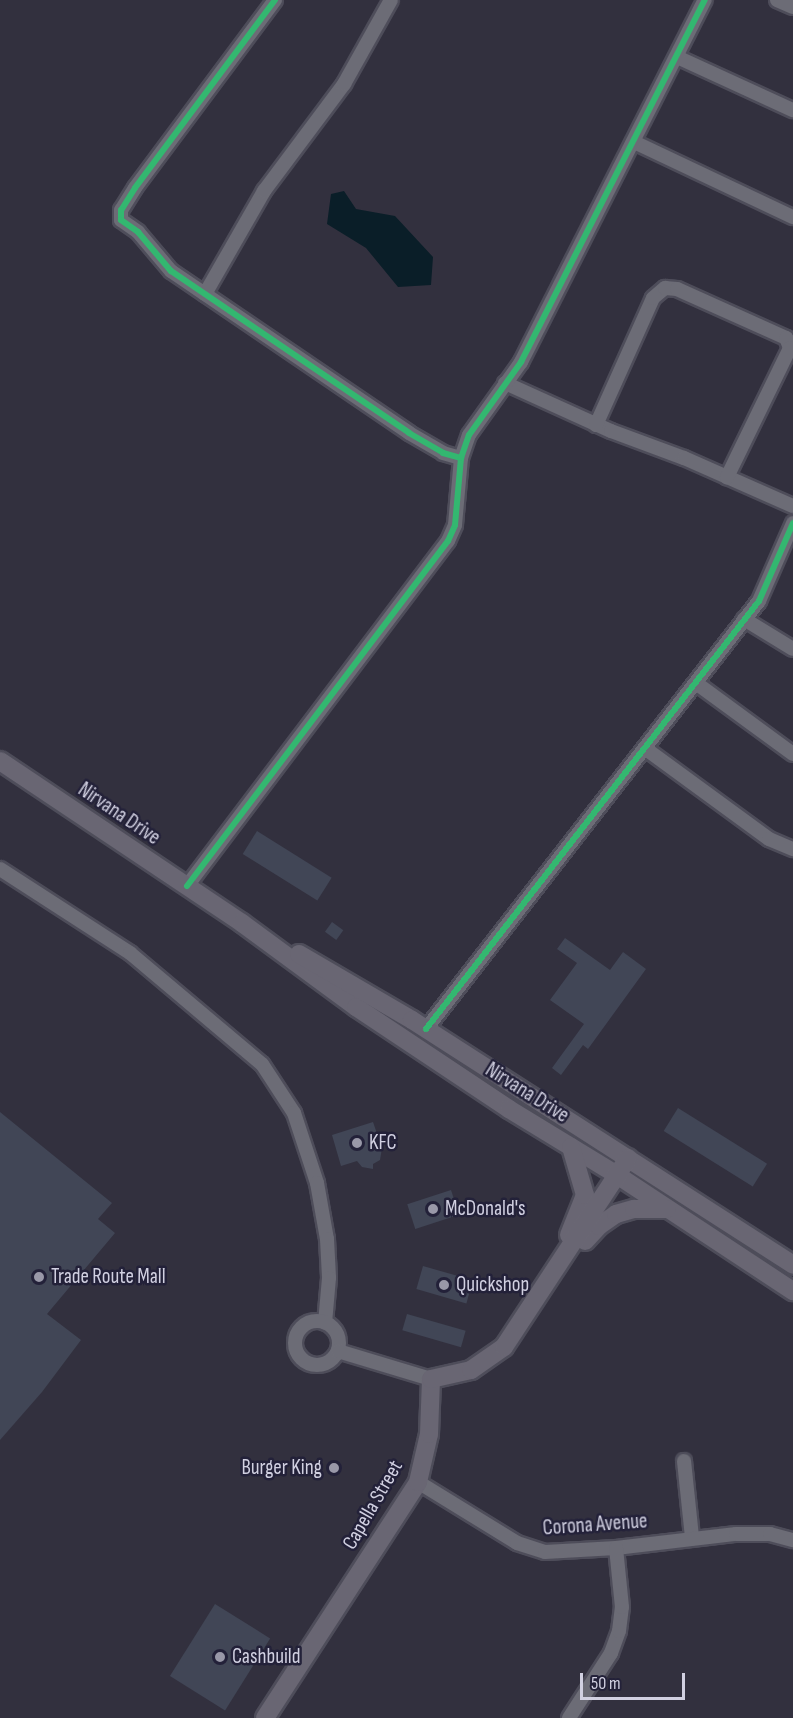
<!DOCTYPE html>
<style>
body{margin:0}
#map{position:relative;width:793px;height:1718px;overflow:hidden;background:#32303e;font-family:"Sofia Sans Condensed",sans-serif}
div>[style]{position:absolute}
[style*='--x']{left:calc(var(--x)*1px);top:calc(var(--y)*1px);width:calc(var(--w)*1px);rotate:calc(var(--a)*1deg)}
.water>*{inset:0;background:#0a1e28}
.building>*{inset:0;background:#414656;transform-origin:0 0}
.roads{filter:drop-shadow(2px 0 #4e4d5a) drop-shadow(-2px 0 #4e4d5a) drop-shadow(0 2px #4e4d5a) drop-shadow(0 -2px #4e4d5a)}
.street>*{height:14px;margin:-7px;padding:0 7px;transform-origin:7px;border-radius:7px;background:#6c6c76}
.street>.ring{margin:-7px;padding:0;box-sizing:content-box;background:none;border:14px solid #6c6c76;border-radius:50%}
.secondary>*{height:18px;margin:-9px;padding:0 9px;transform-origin:9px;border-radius:9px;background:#696673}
.cycleway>*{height:6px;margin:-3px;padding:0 3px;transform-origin:3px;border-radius:3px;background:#33b770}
.dots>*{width:16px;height:16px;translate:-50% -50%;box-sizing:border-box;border:3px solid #232139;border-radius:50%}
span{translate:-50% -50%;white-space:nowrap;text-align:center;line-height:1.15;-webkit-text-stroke:5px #232139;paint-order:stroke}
.street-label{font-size:21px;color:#d1d0e1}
.poi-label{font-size:21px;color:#d1d0e1}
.left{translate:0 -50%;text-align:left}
.right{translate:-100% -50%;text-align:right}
.scale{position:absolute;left:580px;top:1673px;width:105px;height:27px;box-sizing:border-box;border:3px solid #d1d0e1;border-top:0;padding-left:8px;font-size:18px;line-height:21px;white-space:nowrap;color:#d1d0e1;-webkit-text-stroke:4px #232139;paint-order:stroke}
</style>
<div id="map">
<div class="water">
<div style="clip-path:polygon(344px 191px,356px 209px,395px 216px,433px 257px,431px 285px,398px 287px,366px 248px,327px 224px,331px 194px)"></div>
</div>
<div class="building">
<div style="left:257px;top:831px;width:88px;height:27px;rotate:32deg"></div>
<div style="left:332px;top:922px;width:14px;height:12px;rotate:36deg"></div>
<div style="clip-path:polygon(565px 938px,610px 970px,623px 952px,646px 969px,588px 1049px,583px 1045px,561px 1075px,552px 1068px,584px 1024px,550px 1000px,577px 963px,557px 949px)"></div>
<div style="left:678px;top:1108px;width:105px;height:27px;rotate:32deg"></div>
<div style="clip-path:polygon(0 1112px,112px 1203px,98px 1219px,115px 1233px,47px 1314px,81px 1340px,42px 1392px,0 1440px)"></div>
<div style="clip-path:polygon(373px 1122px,382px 1148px,380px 1160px,373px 1164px,373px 1169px,362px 1167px,357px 1161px,341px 1166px,332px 1135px)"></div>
<div style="left:451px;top:1190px;width:26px;height:46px;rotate:72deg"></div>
<div style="left:423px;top:1266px;width:52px;height:24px;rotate:16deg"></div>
<div style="left:407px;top:1314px;width:61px;height:17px;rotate:16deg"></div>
<div style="left:215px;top:1604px;width:65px;height:85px;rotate:32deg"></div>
</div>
<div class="roads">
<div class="street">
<div style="--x:275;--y:0;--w:234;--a:126.7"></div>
<div style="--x:135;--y:188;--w:26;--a:122"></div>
<div style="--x:121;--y:210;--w:10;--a:90"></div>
<div style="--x:121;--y:220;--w:21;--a:35"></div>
<div style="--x:138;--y:232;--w:51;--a:49.8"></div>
<div style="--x:171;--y:271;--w:288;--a:34.2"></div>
<div style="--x:409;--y:433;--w:39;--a:30"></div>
<div style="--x:443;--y:453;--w:19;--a:16"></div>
<div style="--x:777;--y:0;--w:17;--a:24"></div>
<div style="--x:677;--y:57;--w:128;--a:24.6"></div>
<div style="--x:634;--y:142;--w:176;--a:25.3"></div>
<div style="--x:205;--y:294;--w:119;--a:-60.2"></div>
<div style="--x:264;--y:191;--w:134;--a:-53.2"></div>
<div style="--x:344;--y:84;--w:96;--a:-60.8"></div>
<div style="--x:505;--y:383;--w:116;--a:24.4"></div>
<div style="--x:611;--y:431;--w:78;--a:20.3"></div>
<div style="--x:684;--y:458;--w:119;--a:23.8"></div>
<div style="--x:596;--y:425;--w:139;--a:-65.8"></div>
<div style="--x:653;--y:298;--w:16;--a:-40"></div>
<div style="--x:665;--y:288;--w:12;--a:5"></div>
<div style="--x:677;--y:289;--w:120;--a:24.2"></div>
<div style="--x:786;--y:338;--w:11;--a:68"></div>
<div style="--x:790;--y:348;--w:144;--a:116"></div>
<div style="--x:744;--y:619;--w:57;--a:31.5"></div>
<div style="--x:696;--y:683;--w:120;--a:36.2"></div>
<div style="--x:646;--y:749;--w:152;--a:36.2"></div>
<div style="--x:769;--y:839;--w:26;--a:23"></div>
<div style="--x:0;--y:869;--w:155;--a:32.9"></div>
<div style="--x:130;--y:953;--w:172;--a:40.1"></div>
<div style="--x:262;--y:1064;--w:59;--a:56.9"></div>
<div style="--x:294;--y:1113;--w:74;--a:71.8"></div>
<div style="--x:317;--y:1183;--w:57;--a:79.9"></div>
<div style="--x:327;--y:1239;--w:39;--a:87"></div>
<div style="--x:329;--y:1278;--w:45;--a:95.1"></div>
<div style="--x:187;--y:886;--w:433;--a:-52.9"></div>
<div style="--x:448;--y:541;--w:17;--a:-66"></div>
<div style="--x:455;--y:525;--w:67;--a:-84.9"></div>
<div style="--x:461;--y:458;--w:24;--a:-71"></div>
<div style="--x:469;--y:435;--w:90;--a:-54.5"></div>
<div style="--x:521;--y:362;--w:406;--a:-63.1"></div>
<div style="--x:426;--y:1029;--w:542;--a:-52.12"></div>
<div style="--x:759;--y:601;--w:85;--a:-66.4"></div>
<div class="ring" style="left:295px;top:1321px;width:30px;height:30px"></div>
<div style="--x:338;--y:1351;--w:97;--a:16.8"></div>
<div style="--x:684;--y:1461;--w:76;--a:84"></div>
<div style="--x:418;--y:1482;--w:116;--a:31.6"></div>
<div style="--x:517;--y:1543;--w:29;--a:18"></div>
<div style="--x:545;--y:1552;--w:71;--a:-3.2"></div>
<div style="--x:616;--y:1548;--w:121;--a:-6.7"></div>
<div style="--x:736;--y:1534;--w:34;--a:0"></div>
<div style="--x:770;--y:1534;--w:24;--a:15"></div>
<div style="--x:569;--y:1718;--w:77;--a:-57.1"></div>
<div style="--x:611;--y:1653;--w:23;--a:-70"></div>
<div style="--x:619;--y:1631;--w:24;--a:-83"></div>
<div style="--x:622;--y:1607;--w:59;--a:-95.8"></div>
</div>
<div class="secondary">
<div style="--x:0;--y:761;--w:291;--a:33.8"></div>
<div style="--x:242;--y:923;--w:142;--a:36.4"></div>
<div style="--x:356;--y:1007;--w:184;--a:33.7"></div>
<div style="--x:509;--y:1109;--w:127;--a:31.4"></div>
<div style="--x:617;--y:1175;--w:211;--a:33.4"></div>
<div style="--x:299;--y:954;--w:131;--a:30.3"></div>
<div style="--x:412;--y:1020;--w:453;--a:32.7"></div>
<div style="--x:569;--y:1235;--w:43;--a:-68.2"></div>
<div style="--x:585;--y:1195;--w:50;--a:-106.3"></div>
<div style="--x:585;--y:1241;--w:21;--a:-47"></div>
<div style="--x:599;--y:1226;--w:21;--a:-35"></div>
<div style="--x:616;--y:1214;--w:19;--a:-16"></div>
<div style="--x:634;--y:1209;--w:33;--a:0"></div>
<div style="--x:265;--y:1718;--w:281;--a:-57"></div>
<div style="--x:418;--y:1482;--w:49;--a:-77.1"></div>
<div style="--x:429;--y:1434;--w:55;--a:-87.9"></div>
<div style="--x:431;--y:1379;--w:41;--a:-12.7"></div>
<div style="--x:471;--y:1370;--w:40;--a:-34.9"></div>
<div style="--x:504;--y:1347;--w:226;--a:-56.7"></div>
</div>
</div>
<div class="cycleway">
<div style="--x:275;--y:0;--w:234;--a:126.7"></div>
<div style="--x:135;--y:188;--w:26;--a:122"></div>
<div style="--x:121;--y:210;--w:10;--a:90"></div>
<div style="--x:121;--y:220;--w:21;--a:35"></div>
<div style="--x:138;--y:232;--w:51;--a:49.8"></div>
<div style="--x:171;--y:271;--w:288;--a:34.2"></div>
<div style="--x:409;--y:433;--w:39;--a:30"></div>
<div style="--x:443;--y:453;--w:19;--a:16"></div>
<div style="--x:187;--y:886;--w:433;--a:-52.9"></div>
<div style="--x:448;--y:541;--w:17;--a:-66"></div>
<div style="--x:455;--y:525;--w:67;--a:-84.9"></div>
<div style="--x:461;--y:458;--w:24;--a:-71"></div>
<div style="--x:469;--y:435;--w:90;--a:-54.5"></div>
<div style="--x:521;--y:362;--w:406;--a:-63.1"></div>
<div style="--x:426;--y:1029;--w:542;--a:-52.12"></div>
<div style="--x:759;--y:601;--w:85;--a:-66.4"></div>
</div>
<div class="dots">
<div style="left:357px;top:1143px;background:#9998a8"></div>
<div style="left:433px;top:1209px;background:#9998a8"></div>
<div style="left:39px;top:1277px;background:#9998a8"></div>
<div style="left:444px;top:1285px;background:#9998a8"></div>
<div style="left:334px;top:1468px;background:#9998a8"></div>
<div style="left:220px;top:1657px;background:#9998a8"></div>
</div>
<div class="street-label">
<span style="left:119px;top:814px;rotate:34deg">Nirvana Drive</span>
<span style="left:527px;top:1093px;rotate:32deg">Nirvana Drive</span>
<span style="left:373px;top:1505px;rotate:-60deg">Capella Street</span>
<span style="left:595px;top:1525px;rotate:-4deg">Corona Avenue</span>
</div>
<div class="poi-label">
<span class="left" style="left:369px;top:1143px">KFC</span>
<span class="left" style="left:445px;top:1209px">McDonald's</span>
<span class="left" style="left:51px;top:1277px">Trade Route Mall</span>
<span class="left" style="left:456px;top:1285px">Quickshop</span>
<span class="right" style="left:322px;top:1468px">Burger King</span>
<span class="left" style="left:232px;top:1657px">Cashbuild</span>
</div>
<div class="scale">50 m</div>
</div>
